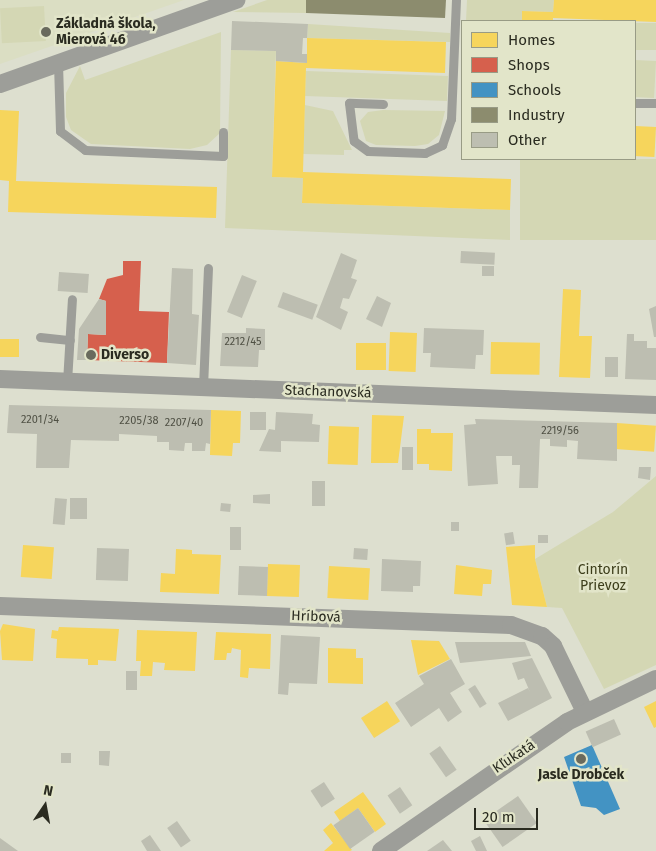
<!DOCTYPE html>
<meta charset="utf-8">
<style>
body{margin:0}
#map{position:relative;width:656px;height:851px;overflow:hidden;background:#dddfcf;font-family:"Fira Sans",sans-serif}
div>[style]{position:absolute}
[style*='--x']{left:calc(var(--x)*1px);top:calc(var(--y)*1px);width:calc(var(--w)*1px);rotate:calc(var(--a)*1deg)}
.built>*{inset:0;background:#dbdec3}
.green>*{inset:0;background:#d4d7b4;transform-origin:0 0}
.homes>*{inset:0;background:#f6d55c;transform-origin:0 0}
.shops>*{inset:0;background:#d6604d}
.schools>*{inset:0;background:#4393c3}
.industry>*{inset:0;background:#8c8c6e}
.building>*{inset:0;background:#bdbeb1;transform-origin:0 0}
.service>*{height:9px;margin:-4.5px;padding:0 4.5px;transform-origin:4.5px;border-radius:4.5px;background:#9d9e99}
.minor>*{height:18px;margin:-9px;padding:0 9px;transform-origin:9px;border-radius:9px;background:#9d9e99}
.dots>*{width:14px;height:14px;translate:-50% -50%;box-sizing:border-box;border:2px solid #e2e5c9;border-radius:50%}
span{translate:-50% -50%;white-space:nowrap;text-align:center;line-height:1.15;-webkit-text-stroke:5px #e2e5c9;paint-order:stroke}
.number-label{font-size:11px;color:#4f5044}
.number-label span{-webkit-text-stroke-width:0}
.poi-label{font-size:14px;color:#2a2b20;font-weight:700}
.left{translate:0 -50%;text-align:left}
.street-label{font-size:14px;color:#2a2b20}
.park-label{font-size:14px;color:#3d3e1b}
.legend{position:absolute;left:461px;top:20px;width:175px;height:140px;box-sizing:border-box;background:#e2e5c9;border:1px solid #989b85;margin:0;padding:6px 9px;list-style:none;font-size:15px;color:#2a2b20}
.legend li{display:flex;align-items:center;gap:10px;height:25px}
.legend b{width:25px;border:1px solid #989b85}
.north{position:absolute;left:20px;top:781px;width:50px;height:50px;-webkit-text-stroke:4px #e2e5c9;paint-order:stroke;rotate:12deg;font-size:14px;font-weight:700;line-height:20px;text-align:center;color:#2a2b20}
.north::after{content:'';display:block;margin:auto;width:18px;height:22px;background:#2a2b20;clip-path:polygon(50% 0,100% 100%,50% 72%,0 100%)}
.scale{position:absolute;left:474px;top:808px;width:64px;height:22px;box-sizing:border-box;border:2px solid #2a2b20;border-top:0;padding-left:6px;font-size:15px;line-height:18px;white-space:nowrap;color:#2a2b20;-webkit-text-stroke:4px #e2e5c9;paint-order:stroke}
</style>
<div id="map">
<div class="built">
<div style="clip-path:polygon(0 0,184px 0,0 64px)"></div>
</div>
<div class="green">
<div style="clip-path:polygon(267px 0,306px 0,306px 13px,233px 12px)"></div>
<div style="clip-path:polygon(467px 0,554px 0,553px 12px,523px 11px,522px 21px,466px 21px)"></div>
<div style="left:44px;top:6px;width:35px;height:44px;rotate:87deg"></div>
<div style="left:635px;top:23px;width:21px;height:27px"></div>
<div style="clip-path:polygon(308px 24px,450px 33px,450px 42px,307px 38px)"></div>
<div style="clip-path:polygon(221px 32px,220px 133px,207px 145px,190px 149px,91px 144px,71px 130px,66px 117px,66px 93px,80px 66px,85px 80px)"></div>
<div style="clip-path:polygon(231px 50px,276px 51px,272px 177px,303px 178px,302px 203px,510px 210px,510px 240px,225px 228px)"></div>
<div style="left:635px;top:60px;width:21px;height:37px;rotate:3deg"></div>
<div style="left:306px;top:71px;width:142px;height:25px;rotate:2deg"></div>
<div style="clip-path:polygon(305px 105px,333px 111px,352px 150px,344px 150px,344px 155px,303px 154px)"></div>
<div style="clip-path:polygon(383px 110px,445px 111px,439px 135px,428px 144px,415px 146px,376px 145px,366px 141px,360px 121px,368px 112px)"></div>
<div style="left:520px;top:159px;width:136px;height:81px"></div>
<div style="clip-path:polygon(656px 476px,656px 665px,604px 689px,562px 608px,547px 607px,535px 559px,613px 512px)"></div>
</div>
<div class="homes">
<div style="clip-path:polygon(554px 0,656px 0,656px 22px,553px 18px,553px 21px,522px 21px,522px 11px,553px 12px)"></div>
<div style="clip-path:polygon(307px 38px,446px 42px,445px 73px,306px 68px,303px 172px,511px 179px,510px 210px,302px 203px,303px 178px,272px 177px,276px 61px,307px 63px)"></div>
<div style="clip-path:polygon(0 110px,19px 111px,16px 181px,217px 187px,216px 218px,8px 212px,9px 181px,0 180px)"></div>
<div style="left:635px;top:126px;width:21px;height:30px;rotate:3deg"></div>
<div style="clip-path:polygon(563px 289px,581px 290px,579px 336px,592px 336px,590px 378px,559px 377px)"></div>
<div style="left:390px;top:332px;width:27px;height:39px;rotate:2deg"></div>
<div style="left:0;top:339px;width:19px;height:18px"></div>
<div style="left:491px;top:342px;width:49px;height:32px;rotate:1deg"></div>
<div style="left:356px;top:343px;width:30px;height:27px"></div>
<div style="clip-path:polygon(211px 410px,241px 411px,240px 443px,233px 443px,232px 456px,210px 455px)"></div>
<div style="clip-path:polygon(372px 415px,404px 416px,398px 463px,371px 463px)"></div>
<div style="left:617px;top:423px;width:39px;height:26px;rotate:4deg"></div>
<div style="left:329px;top:426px;width:30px;height:38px;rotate:2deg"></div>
<div style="clip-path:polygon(417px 429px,431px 429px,431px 433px,453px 433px,452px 471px,429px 470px,429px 464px,417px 464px)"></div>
<div style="left:23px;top:545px;width:31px;height:32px;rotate:4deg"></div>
<div style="clip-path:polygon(535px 545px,535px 559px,547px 607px,512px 605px,506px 547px)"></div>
<div style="clip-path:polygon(176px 549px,192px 550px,192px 554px,221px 555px,219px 594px,160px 592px,161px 573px,175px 574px)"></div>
<div style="left:268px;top:564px;width:32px;height:32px;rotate:2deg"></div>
<div style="clip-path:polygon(456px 565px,492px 570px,491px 584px,483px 584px,482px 596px,454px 594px)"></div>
<div style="left:329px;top:566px;width:41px;height:32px;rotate:3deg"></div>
<div style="clip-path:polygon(3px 624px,35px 629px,33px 661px,2px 660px,0 631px)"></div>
<div style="clip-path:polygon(59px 627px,119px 629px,116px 661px,98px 660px,98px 665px,88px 665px,88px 659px,56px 658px,57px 639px,51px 638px,52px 630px,58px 631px)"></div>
<div style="clip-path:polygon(137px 630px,197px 632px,195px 671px,164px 670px,165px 663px,153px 662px,152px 676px,140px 676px,141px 661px,136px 661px)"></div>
<div style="clip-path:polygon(216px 632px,271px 634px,270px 669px,249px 668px,248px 678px,240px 677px,241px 650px,232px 648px,231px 653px,227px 653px,226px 660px,214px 660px)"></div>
<div style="clip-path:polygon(411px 640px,439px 641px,450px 659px,418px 675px)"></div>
<div style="clip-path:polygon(328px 648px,356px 649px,356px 658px,363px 658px,363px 684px,328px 683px)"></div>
<div style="left:387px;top:701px;width:24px;height:31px;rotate:57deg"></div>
<div style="clip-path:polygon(656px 701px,656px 727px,654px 728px,644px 707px)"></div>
<div style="clip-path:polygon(363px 792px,386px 824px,375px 832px,358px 808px,340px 821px,334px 812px)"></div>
<div style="clip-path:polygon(331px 823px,352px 850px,350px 851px,324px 851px,333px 843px,323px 830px)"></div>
</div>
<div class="shops">
<div style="clip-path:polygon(123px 261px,141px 261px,139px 311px,169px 312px,167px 363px,87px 360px,88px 334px,106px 335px,106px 301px,99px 299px,107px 279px,123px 275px)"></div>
</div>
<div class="schools">
<div style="clip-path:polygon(592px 745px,620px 809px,604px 815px,596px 808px,581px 806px,564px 757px)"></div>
</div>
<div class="industry">
<div style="clip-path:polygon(306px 0,446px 0,445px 18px,306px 13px)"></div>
</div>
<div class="building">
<div style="clip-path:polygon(232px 21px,308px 24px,307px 38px,303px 38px,302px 54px,307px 54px,307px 63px,276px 61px,276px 51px,231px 50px)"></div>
<div style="left:461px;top:251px;width:34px;height:12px;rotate:3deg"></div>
<div style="clip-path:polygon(341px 253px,357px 260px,351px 278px,357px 280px,349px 299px,343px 298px,340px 308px,348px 312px,341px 330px,316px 317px)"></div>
<div style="left:482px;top:266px;width:12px;height:10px"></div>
<div style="clip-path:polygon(172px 268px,193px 269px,192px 314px,199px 315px,196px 365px,167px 363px)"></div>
<div style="left:59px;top:272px;width:30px;height:19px;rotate:4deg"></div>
<div style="left:242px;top:275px;width:16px;height:40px;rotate:22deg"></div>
<div style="left:283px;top:292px;width:37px;height:16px;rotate:20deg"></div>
<div style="clip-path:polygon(377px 296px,391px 303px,382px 327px,366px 319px)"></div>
<div style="clip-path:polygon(99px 299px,106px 301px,106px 335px,88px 334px,87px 360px,77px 360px,79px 329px)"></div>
<div style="clip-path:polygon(656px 306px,656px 337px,654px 337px,649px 309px)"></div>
<div style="clip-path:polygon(246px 328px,265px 329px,265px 350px,259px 350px,258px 367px,220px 366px,222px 333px,246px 333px)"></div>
<div style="clip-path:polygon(424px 328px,484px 330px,483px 355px,476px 355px,475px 369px,430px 367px,431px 353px,423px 353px)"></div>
<div style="clip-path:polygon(627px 334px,634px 334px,634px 341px,647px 341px,647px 348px,656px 348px,656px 380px,625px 379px)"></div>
<div style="left:605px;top:357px;width:13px;height:20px"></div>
<div style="clip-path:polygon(9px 405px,211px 410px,210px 444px,206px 443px,205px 451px,192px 451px,192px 443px,185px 443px,184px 451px,169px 450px,169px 442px,157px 442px,157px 436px,119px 434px,119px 441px,71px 440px,69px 468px,36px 468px,37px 434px,7px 433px)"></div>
<div style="left:250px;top:412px;width:16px;height:18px"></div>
<div style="clip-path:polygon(276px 412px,313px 414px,312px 424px,320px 425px,319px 442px,281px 441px,281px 452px,259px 451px,269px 429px,275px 430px)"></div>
<div style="clip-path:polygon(475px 419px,617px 423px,617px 461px,577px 459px,578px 441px,567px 440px,567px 447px,550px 446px,550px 439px,540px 439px,538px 488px,519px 488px,520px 465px,512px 465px,512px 456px,496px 456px,498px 484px,468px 486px,464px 425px,476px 424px)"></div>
<div style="left:402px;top:447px;width:11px;height:23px"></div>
<div style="clip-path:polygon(639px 467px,651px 467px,650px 480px,638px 478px)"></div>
<div style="left:312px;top:481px;width:13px;height:25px"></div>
<div style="clip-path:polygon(270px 494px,270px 504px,253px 503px,253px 495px)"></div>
<div style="left:55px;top:498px;width:12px;height:26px;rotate:5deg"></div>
<div style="left:70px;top:498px;width:17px;height:21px"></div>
<div style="left:221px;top:503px;width:10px;height:8px;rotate:6deg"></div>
<div style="left:451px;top:522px;width:8px;height:9px"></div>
<div style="left:230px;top:527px;width:11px;height:23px"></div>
<div style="left:513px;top:532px;width:12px;height:9px;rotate:81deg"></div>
<div style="left:538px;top:535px;width:10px;height:8px"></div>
<div style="left:97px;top:548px;width:32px;height:32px;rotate:2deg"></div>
<div style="left:354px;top:548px;width:14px;height:11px;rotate:4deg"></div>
<div style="clip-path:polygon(382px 559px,421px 561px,420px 586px,413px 586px,413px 592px,381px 591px)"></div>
<div style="left:239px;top:566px;width:29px;height:29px;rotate:2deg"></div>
<div style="clip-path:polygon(281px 635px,320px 637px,317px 684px,289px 683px,288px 695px,278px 694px)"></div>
<div style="clip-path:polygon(455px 642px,525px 642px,531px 656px,460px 663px)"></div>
<div style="clip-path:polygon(532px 658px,552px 698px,508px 721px,498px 703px,528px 688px,530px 692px,524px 678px,518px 680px,512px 663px)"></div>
<div style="clip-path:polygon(451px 659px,465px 684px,450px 693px,462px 712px,448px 722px,439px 708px,411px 727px,395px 703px,424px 684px,419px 676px)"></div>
<div style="left:126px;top:671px;width:11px;height:19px"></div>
<div style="left:475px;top:685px;width:22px;height:8px;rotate:58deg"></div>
<div style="left:614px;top:719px;width:17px;height:31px;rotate:66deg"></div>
<div style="left:440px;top:746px;width:29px;height:13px;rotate:55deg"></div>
<div style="clip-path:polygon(99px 751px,110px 751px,109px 766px,99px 765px)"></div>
<div style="left:61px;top:753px;width:10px;height:10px"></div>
<div style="left:324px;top:782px;width:20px;height:16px;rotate:57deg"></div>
<div style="left:400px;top:787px;width:22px;height:15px;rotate:56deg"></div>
<div style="left:518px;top:796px;width:33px;height:42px;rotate:55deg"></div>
<div style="left:358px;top:808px;width:29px;height:30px;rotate:55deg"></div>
<div style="left:177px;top:821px;width:24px;height:12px;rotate:55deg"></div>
<div style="clip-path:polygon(150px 835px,161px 851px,147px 851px,141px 841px)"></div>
<div style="clip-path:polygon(480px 836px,487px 851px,476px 851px,471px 841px)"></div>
<div style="clip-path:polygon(0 838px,18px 851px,0 851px)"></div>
<div style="clip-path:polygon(443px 840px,452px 851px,427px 851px)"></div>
</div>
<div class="service">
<div style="--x:58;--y:63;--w:68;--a:88.3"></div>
<div style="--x:60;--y:131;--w:31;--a:37"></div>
<div style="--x:85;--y:150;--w:138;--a:2.5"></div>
<div style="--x:223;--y:156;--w:24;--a:-90"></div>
<div style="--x:635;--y:103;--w:21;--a:0"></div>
<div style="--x:383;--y:104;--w:34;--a:-178"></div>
<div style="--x:349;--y:103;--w:38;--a:83"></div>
<div style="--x:354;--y:141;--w:17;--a:36"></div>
<div style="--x:368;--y:151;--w:57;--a:2"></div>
<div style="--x:425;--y:153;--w:19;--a:-25"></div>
<div style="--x:442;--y:145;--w:28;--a:-71"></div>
<div style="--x:451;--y:119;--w:119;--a:-87.6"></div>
<div style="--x:40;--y:337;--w:30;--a:6"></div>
<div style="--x:67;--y:382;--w:83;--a:-86.6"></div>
<div style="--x:203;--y:387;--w:119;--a:-87.6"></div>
</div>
<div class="minor">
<div style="--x:0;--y:84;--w:251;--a:-19.6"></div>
<div style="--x:0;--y:379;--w:657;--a:2.27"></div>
<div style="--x:0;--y:606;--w:511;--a:2.13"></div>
<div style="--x:511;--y:625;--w:33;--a:20"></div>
<div style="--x:542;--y:636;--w:15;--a:42"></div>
<div style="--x:553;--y:646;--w:73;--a:64.1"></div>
<div style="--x:381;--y:851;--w:226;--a:-34.7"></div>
<div style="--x:567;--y:722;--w:99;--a:-25.8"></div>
</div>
<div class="dots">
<div style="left:46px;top:32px;background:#696a5d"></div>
<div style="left:91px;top:355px;background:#696a5d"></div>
<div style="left:581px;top:759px;background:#696a5d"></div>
</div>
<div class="number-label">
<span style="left:243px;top:342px">2212/45</span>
<span style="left:40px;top:420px">2201/34</span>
<span style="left:139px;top:421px">2205/38</span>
<span style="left:184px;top:423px">2207/40</span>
<span style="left:560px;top:431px">2219/56</span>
</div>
<div class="poi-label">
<span class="left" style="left:56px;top:32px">Základná škola,<br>Mierová 46</span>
<span class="left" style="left:101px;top:355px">Diverso</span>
<span style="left:581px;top:775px">Jasle Drobček</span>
</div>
<div class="street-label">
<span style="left:328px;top:392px;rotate:2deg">Stachanovská</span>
<span style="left:316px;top:617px;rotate:2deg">Hríbová</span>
<span style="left:514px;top:757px;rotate:-34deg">Kľukatá</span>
</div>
<div class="park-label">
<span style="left:603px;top:578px">Cintorín<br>Prievoz</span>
</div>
<ul class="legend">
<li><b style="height:14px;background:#f6d55c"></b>Homes</li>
<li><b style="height:14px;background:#d6604d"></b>Shops</li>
<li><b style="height:14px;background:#4393c3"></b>Schools</li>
<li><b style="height:14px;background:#8c8c6e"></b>Industry</li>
<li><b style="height:14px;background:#bdbeb1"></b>Other</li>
</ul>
<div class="north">N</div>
<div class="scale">20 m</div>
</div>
